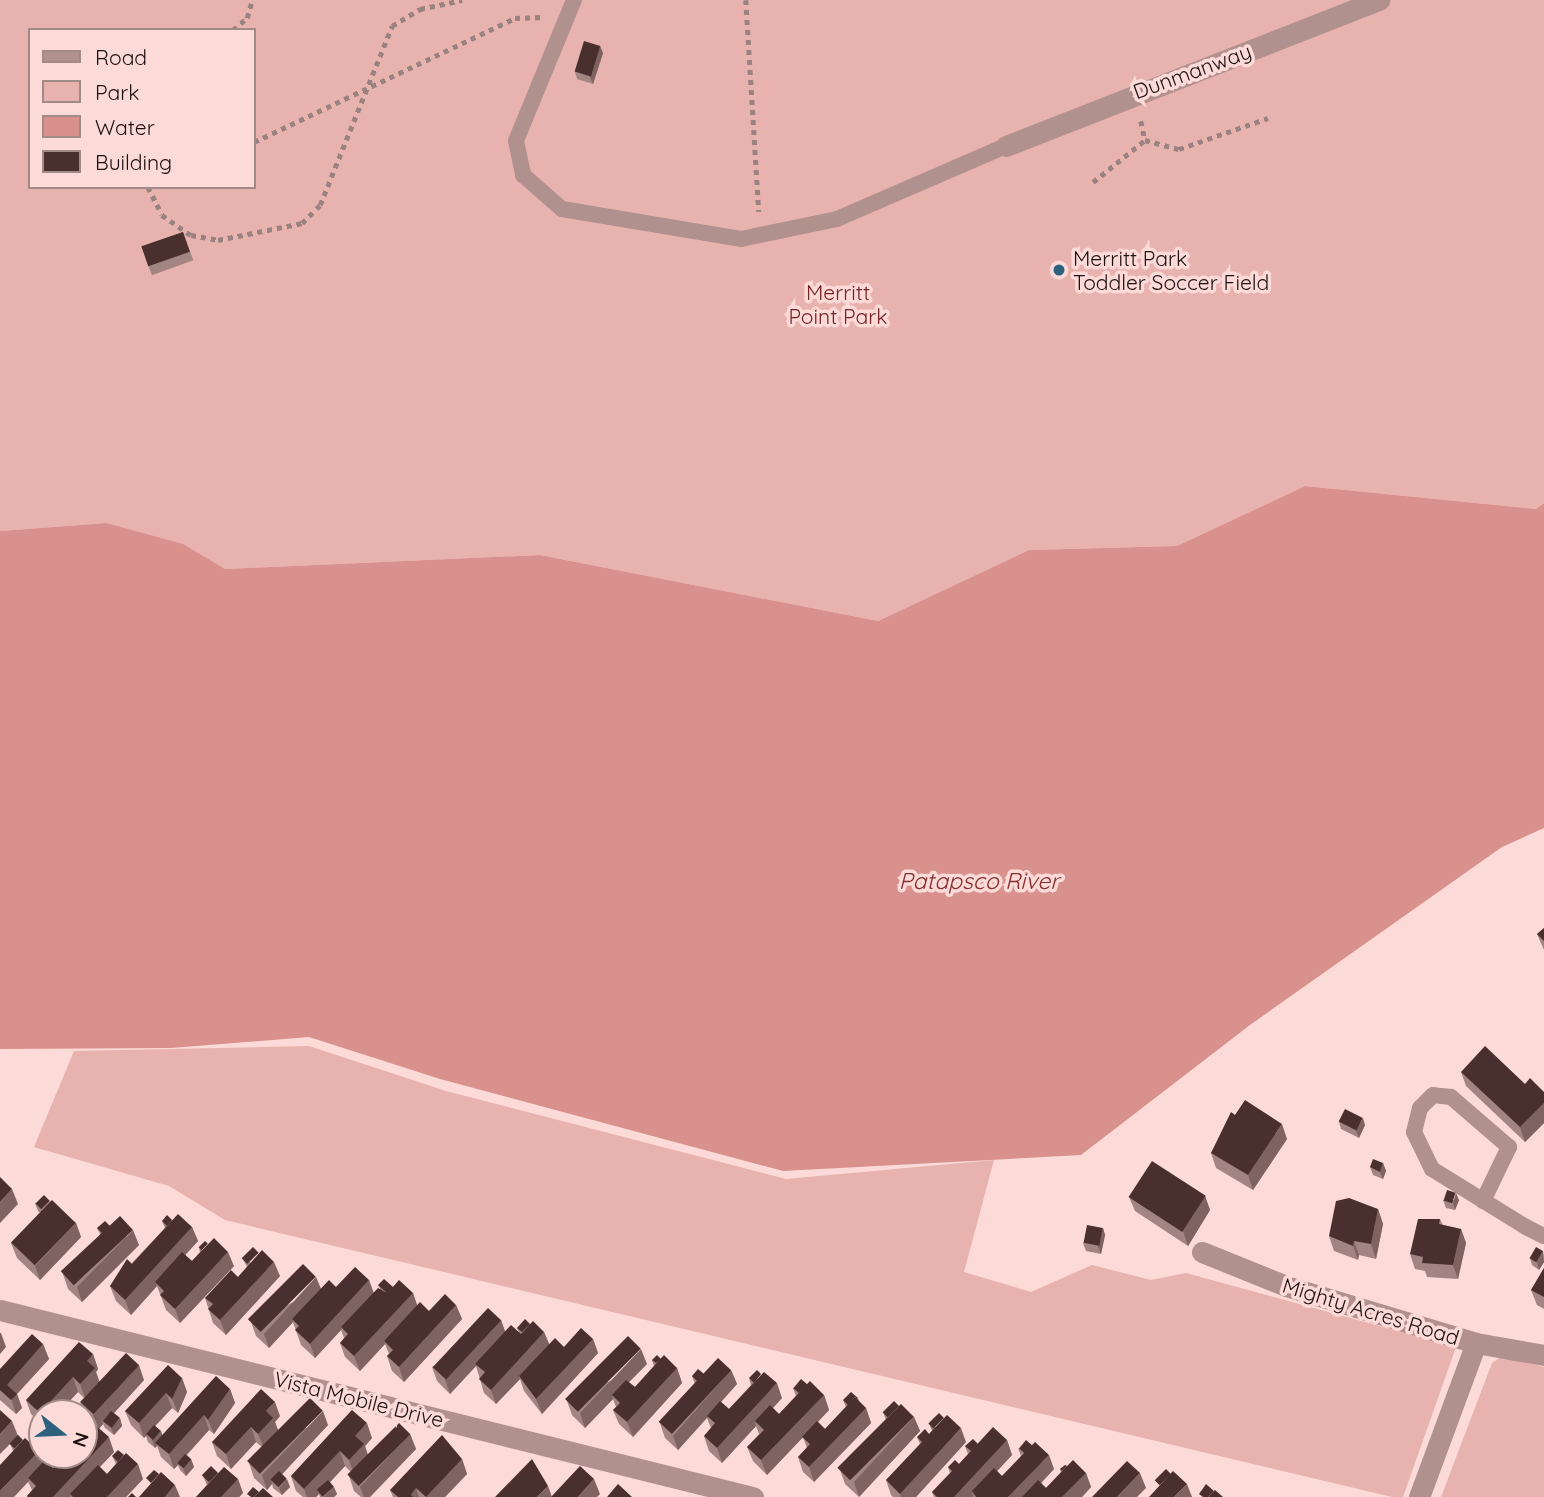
<!DOCTYPE html>
<style>
body{margin:0}
#map{position:relative;width:1544px;height:1497px;overflow:hidden;background:#fbdad7;font-family:Quicksand,sans-serif}
div>[style]{position:absolute}
[style*='--x']{left:calc(var(--x)*1px);top:calc(var(--y)*1px);width:calc(var(--w)*1px);rotate:calc(var(--a)*1deg)}
.green>*{inset:0;background:#e8b2ae}
.water>*{inset:0;background:#d9918d}
.path>*{height:4.5px;margin-top:-2.25px;transform-origin:0;background:repeating-linear-gradient(90deg,#998280 0 5px,transparent 0 10px)}
.lane>*{height:16px;margin:-8px;padding:0 8px;transform-origin:8px;border-radius:8px;background:#b1918e}
.street>*{height:21px;margin:-10.5px;padding:0 10.5px;transform-origin:10.5px;border-radius:10.5px;background:#b1918e}
.wall>*{inset:0;background:#a28582;transform-origin:0 0}
.shaded-wall>*{inset:0;background:#7e6361}
.building>*{inset:0;background:#49302e;transform-origin:0 0}
.dots>*{width:19px;height:19px;translate:-50% -50%;box-sizing:border-box;border:4px solid #fbdad7;border-radius:50%}
span{translate:-50% -50%;white-space:nowrap;text-align:center;line-height:1.15;-webkit-text-stroke:7px #fbdad7;paint-order:stroke}
.street-label{font-size:21px;color:#1c1110}
.poi-label{font-size:21px;color:#1c1110}
.left{translate:0 -50%;text-align:left}
.park-label{font-size:21px;color:#762123}
.water-label{font-size:23px;color:#852f30;font-style:italic}
.legend{position:absolute;left:28px;top:28px;width:228px;height:161px;box-sizing:border-box;background:#fbdad7;border:2px solid #a28a87;margin:0;padding:9px 12px;list-style:none;font-size:21px;color:#1c1110}
.legend li{display:flex;align-items:center;gap:14px;height:35px}
.legend b{width:35px;border:2px solid #a28a87}
.north{position:absolute;left:28px;top:1399px;width:70px;height:70px;box-sizing:border-box;background:#fbdad7;border:2px solid #a28a87;border-radius:50%;rotate:108deg;font-size:19px;font-weight:700;line-height:28px;text-align:center;color:#1c1110}
.north::after{content:'';display:block;margin:auto;width:24px;height:32px;background:#2c627d;clip-path:polygon(50% 0,100% 100%,50% 72%,0 100%)}
</style>
<div id="map">
<div class="green">
<div style="clip-path:polygon(evenodd,0 0,1544px 0,1544px 503px,1536px 509px,1305px 486px,1177px 546px,1029px 550px,878px 621px,540px 555px,225px 569px,106px 523px,0 531px,0 0,30px 30px,254px 30px,254px 187px,30px 187px,30px 30px)"></div>
<div style="clip-path:polygon(309px 1046px,446px 1091px,786px 1179px,994px 1160px,964px 1272px,1031px 1292px,1092px 1265px,1151px 1280px,1186px 1273px,1456px 1347px,1403px 1497px,1392px 1497px,225px 1220px,169px 1186px,34px 1147px,74px 1051px)"></div>
<div style="clip-path:polygon(1502px 1356px,1544px 1367px,1544px 1497px,1441px 1497px,1492px 1363px)"></div>
</div>
<div class="water">
<div style="clip-path:polygon(1305px 486px,1536px 509px,1544px 503px,1544px 828px,1502px 847px,1250px 1025px,1081px 1155px,783px 1171px,440px 1079px,309px 1037px,171px 1048px,0 1049px,0 531px,106px 523px,183px 544px,225px 569px,540px 555px,878px 621px,1029px 550px,1177px 546px)"></div>
</div>
<div class="path">
<div style="--x:746;--y:0;--w:212;--a:86.5"></div>
<div style="--x:233;--y:30;--w:18;--a:-41"></div>
<div style="--x:247;--y:18;--w:19;--a:-74"></div>
<div style="--x:1141;--y:121;--w:19;--a:78"></div>
<div style="--x:1145;--y:140;--w:35;--a:15"></div>
<div style="--x:1179;--y:149;--w:94;--a:-19.2"></div>
<div style="--x:254;--y:142;--w:289;--a:-25.4"></div>
<div style="--x:515;--y:18;--w:28;--a:-2"></div>
<div style="--x:1093;--y:182;--w:67;--a:-38.9"></div>
<div style="--x:148;--y:187;--w:31;--a:63"></div>
<div style="--x:162;--y:215;--w:35;--a:35"></div>
<div style="--x:191;--y:235;--w:27;--a:10"></div>
<div style="--x:218;--y:240;--w:86;--a:-11.4"></div>
<div style="--x:302;--y:223;--w:25;--a:-45"></div>
<div style="--x:320;--y:205;--w:193;--a:-68.1"></div>
<div style="--x:392;--y:26;--w:33;--a:-31"></div>
<div style="--x:420;--y:9;--w:43;--a:-12.1"></div>
</div>
<div class="lane">
<div style="--x:574;--y:0;--w:152;--a:112.4"></div>
<div style="--x:516;--y:141;--w:35;--a:78"></div>
<div style="--x:523;--y:175;--w:52;--a:41.1"></div>
<div style="--x:562;--y:209;--w:181;--a:9.5"></div>
<div style="--x:741;--y:239;--w:98;--a:-11.8"></div>
<div style="--x:837;--y:219;--w:184;--a:-23.4"></div>
<div style="--x:1483;--y:1201;--w:60;--a:-64.3"></div>
<div style="--x:1509;--y:1147;--w:77;--a:-139.2"></div>
<div style="--x:1451;--y:1097;--w:18;--a:-174"></div>
<div style="--x:1433;--y:1095;--w:18;--a:135"></div>
<div style="--x:1420;--y:1108;--w:25;--a:104"></div>
<div style="--x:1414;--y:1132;--w:41;--a:64.1"></div>
<div style="--x:1432;--y:1169;--w:110;--a:31.7"></div>
<div style="--x:1526;--y:1227;--w:20;--a:27"></div>
</div>
<div class="street">
<div style="--x:1006;--y:146;--w:401;--a:-21.4"></div>
<div style="--x:1202;--y:1252;--w:91;--a:22"></div>
<div style="--x:1286;--y:1286;--w:198;--a:16.7"></div>
<div style="--x:1476;--y:1343;--w:69;--a:10"></div>
<div style="--x:0;--y:1310;--w:776;--a:13.95"></div>
<div style="--x:1419;--y:1497;--w:164;--a:-69.7"></div>
</div>
<div class="wall">
<div style="clip-path:polygon(600px 46px,603px 53px,593px 84px,577px 79px,575px 72px)"></div>
<div style="left:183px;top:232px;width:30px;height:44px;rotate:70deg"></div>
<div style="clip-path:polygon(1544px 928px,1544px 950px,1537px 934px)"></div>
<div style="clip-path:polygon(1461px 1072px,1525px 1084px,1544px 1092px,1544px 1123px,1525px 1142px,1466px 1086px)"></div>
<div style="clip-path:polygon(1235px 1115px,1287px 1139px,1253px 1190px,1216px 1168px,1211px 1153px)"></div>
<div style="clip-path:polygon(1339px 1122px,1365px 1125px,1359px 1138px,1341px 1129px)"></div>
<div style="clip-path:polygon(1383px 1163px,1386px 1171px,1383px 1179px,1373px 1175px,1370px 1167px)"></div>
<div style="clip-path:polygon(1205px 1196px,1210px 1210px,1188px 1246px,1135px 1211px,1129px 1197px)"></div>
<div style="clip-path:polygon(1443px 1200px,1459px 1200px,1455px 1210px,1446px 1208px)"></div>
<div style="clip-path:polygon(50px 1201px,76px 1223px,81px 1237px,40px 1280px,17px 1258px,11px 1243px,40px 1213px,38px 1211px,35px 1203px)"></div>
<div style="clip-path:polygon(1378px 1209px,1383px 1224px,1376px 1259px,1359px 1255px,1358px 1260px,1334px 1251px,1329px 1236px)"></div>
<div style="clip-path:polygon(1440px 1219px,1443px 1225px,1461px 1229px,1466px 1243px,1458px 1279px,1427px 1277px,1425px 1271px,1415px 1269px,1410px 1254px)"></div>
<div style="clip-path:polygon(172px 1220px,192px 1227px,198px 1241px,185px 1255px,192px 1261px,200px 1252px,199px 1248px,234px 1266px,180px 1323px,166px 1310px,157px 1286px,131px 1315px,116px 1301px,110px 1286px,165px 1228px,162px 1221px)"></div>
<div style="clip-path:polygon(110px 1226px,139px 1245px,82px 1302px,68px 1289px,63px 1274px,101px 1236px,97px 1228px)"></div>
<div style="clip-path:polygon(1103px 1228px,1105px 1235px,1101px 1254px,1086px 1251px,1083px 1243px)"></div>
<div style="clip-path:polygon(1543px 1251px,1544px 1262px,1539px 1270px,1532px 1265px,1530px 1258px)"></div>
<div style="clip-path:polygon(243px 1259px,280px 1276px,226px 1335px,213px 1323px,205px 1298px,238px 1277px,247px 1267px)"></div>
<div style="clip-path:polygon(1544px 1268px,1544px 1309px,1537px 1305px,1531px 1290px)"></div>
<div style="clip-path:polygon(369px 1280px,374px 1293px,380px 1289px,378px 1285px,393px 1287px,413px 1293px,417px 1305px,429px 1311px,456px 1305px,462px 1319px,404px 1382px,392px 1371px,387px 1356px,389px 1354px,385px 1344px,360px 1371px,345px 1357px,340px 1343px,344px 1338px,341px 1330px,315px 1358px,301px 1345px,293px 1322px,269px 1348px,256px 1336px,251px 1322px,321px 1289px,336px 1287px)"></div>
<div style="clip-path:polygon(501px 1320px,505px 1332px,519px 1332px,517px 1328px,530px 1324px,544px 1332px,549px 1344px,564px 1347px,593px 1339px,598px 1353px,542px 1414px,524px 1391px,520px 1379px,496px 1404px,484px 1393px,476px 1366px,450px 1394px,437px 1381px,432px 1367px)"></div>
<div style="clip-path:polygon(43px 1344px,49px 1359px,17px 1394px,22px 1408px,16px 1414px,0 1400px,0 1369px)"></div>
<div style="clip-path:polygon(93px 1354px,98px 1369px,96px 1372px,99px 1381px,144px 1380px,114px 1413px,120px 1418px,122px 1426px,114px 1435px,105px 1428px,103px 1424px,99px 1428px,114px 1452px,100px 1467px,107px 1474px,116px 1464px,112px 1456px,143px 1479px,126px 1497px,27px 1497px,27px 1496px,32px 1490px,10px 1444px,17px 1435px,43px 1462px,53px 1468px,94px 1425px,85px 1417px,80px 1402px,84px 1398px,78px 1392px,42px 1413px,42px 1424px,31px 1414px,26px 1400px)"></div>
<div style="clip-path:polygon(661px 1359px,677px 1368px,682px 1383px,633px 1437px,619px 1424px,613px 1410px,616px 1407px,613px 1399px,585px 1428px,572px 1415px,567px 1401px,647px 1364px,629px 1382px,635px 1387px,654px 1366px,652px 1360px)"></div>
<div style="clip-path:polygon(731px 1370px,737px 1384px,721px 1402px,729px 1409px,751px 1385px,749px 1378px,782px 1398px,773px 1408px,779px 1414px,796px 1396px,793px 1388px,807px 1384px,824px 1395px,829px 1410px,818px 1422px,825px 1429px,846px 1407px,843px 1400px,858px 1398px,859px 1401px,866px 1408px,871px 1423px,814px 1482px,803px 1472px,798px 1457px,807px 1448px,803px 1437px,767px 1475px,753px 1461px,747px 1447px,759px 1434px,756px 1426px,722px 1463px,709px 1451px,704px 1436px,711px 1428px,707px 1418px,678px 1450px,665px 1438px,660px 1423px,695px 1384px,692px 1376px)"></div>
<div style="clip-path:polygon(182px 1378px,187px 1392px,178px 1413px,172px 1408px,155px 1426px,161px 1431px,162px 1435px,230px 1389px,235px 1403px,214px 1434px,209px 1430px,187px 1455px,191px 1459px,194px 1467px,186px 1476px,180px 1470px,178px 1465px,174px 1469px,161px 1457px,157px 1446px,155px 1448px,148px 1442px,146px 1436px,144px 1438px,131px 1425px,125px 1411px)"></div>
<div style="clip-path:polygon(899px 1406px,914px 1417px,920px 1431px,859px 1497px,845px 1484px,840px 1470px,886px 1420px,883px 1412px)"></div>
<div style="clip-path:polygon(352px 1410px,372px 1438px,365px 1446px,368px 1456px,410px 1434px,416px 1449px,370px 1497px,361px 1497px,354px 1491px,349px 1476px,352px 1473px,345px 1466px,330px 1482px,337px 1494px,334px 1497px,320px 1497px,319px 1494px,316px 1497px,303px 1497px,296px 1491px,291px 1476px)"></div>
<div style="clip-path:polygon(280px 1416px,275px 1422px,278px 1432px,328px 1425px,282px 1474px,290px 1487px,282px 1495px,273px 1488px,272px 1484px,267px 1490px,254px 1478px,249px 1463px,263px 1448px,256px 1442px,231px 1469px,217px 1456px,212px 1442px)"></div>
<div style="clip-path:polygon(929px 1424px,966px 1442px,916px 1497px,893px 1497px,891px 1495px,886px 1480px,920px 1444px,917px 1437px,929px 1434px,932px 1431px)"></div>
<div style="clip-path:polygon(1007px 1440px,1012px 1455px,997px 1471px,1002px 1476px,1021px 1456px,1018px 1448px,1054px 1469px,1041px 1483px,1046px 1488px,1061px 1472px,1060px 1469px,1067px 1466px,1086px 1473px,1091px 1487px,1082px 1497px,934px 1497px,932px 1492px,950px 1473px,948px 1467px,959px 1464px,968px 1454px,965px 1446px)"></div>
<div style="clip-path:polygon(462px 1459px,467px 1474px,445px 1497px,393px 1497px,390px 1490px)"></div>
<div style="clip-path:polygon(218px 1473px,238px 1479px,243px 1493px,239px 1497px,196px 1497px,207px 1485px,206px 1483px,203px 1476px)"></div>
</div>
<div class="shaded-wall">
<div style="clip-path:polygon(600px 46px,603px 53px,593px 84px,590px 77px)"></div>
<div style="clip-path:polygon(1544px 1103px,1544px 1123px,1525px 1142px,1520px 1127px)"></div>
<div style="clip-path:polygon(1363px 1118px,1365px 1125px,1359px 1138px,1356px 1131px)"></div>
<div style="clip-path:polygon(1282px 1124px,1287px 1139px,1253px 1190px,1248px 1175px)"></div>
<div style="clip-path:polygon(1383px 1163px,1386px 1171px,1383px 1179px,1380px 1172px)"></div>
<div style="clip-path:polygon(12px 1189px,18px 1204px,0 1223px,0 1202px)"></div>
<div style="clip-path:polygon(1456px 1193px,1459px 1200px,1455px 1210px,1453px 1203px)"></div>
<div style="clip-path:polygon(1205px 1196px,1210px 1210px,1188px 1246px,1183px 1231px)"></div>
<div style="clip-path:polygon(1378px 1209px,1383px 1224px,1376px 1259px,1371px 1244px)"></div>
<div style="clip-path:polygon(76px 1223px,81px 1237px,40px 1280px,35px 1266px)"></div>
<div style="clip-path:polygon(192px 1227px,198px 1241px,158px 1285px,155px 1282px,157px 1286px,131px 1315px,125px 1300px)"></div>
<div style="clip-path:polygon(1103px 1228px,1105px 1235px,1101px 1254px,1098px 1247px)"></div>
<div style="clip-path:polygon(1461px 1229px,1466px 1243px,1458px 1279px,1453px 1265px)"></div>
<div style="clip-path:polygon(133px 1230px,139px 1245px,82px 1302px,77px 1287px)"></div>
<div style="clip-path:polygon(1354px 1241px,1359px 1255px,1358px 1260px,1353px 1246px)"></div>
<div style="clip-path:polygon(1543px 1251px,1544px 1262px,1539px 1270px,1537px 1262px)"></div>
<div style="clip-path:polygon(228px 1252px,234px 1266px,180px 1323px,175px 1309px)"></div>
<div style="clip-path:polygon(274px 1262px,280px 1276px,226px 1335px,220px 1320px)"></div>
<div style="clip-path:polygon(316px 1277px,322px 1291px,292px 1319px,293px 1322px,269px 1348px,264px 1334px)"></div>
<div style="clip-path:polygon(369px 1280px,374px 1295px,341px 1327px,341px 1330px,315px 1358px,310px 1344px)"></div>
<div style="clip-path:polygon(413px 1293px,418px 1308px,384px 1341px,385px 1344px,360px 1371px,354px 1356px)"></div>
<div style="clip-path:polygon(456px 1305px,462px 1319px,404px 1382px,399px 1367px)"></div>
<div style="clip-path:polygon(501px 1320px,506px 1334px,475px 1364px,476px 1366px,450px 1394px,445px 1379px)"></div>
<div style="clip-path:polygon(544px 1332px,550px 1346px,519px 1376px,520px 1379px,496px 1404px,491px 1390px)"></div>
<div style="clip-path:polygon(0 1333px,1px 1333px,6px 1347px,0 1354px)"></div>
<div style="clip-path:polygon(593px 1339px,598px 1353px,542px 1414px,536px 1399px)"></div>
<div style="clip-path:polygon(43px 1344px,49px 1359px,17px 1394px,22px 1408px,16px 1414px,7px 1385px)"></div>
<div style="clip-path:polygon(641px 1349px,647px 1364px,614px 1397px,612px 1395px,613px 1399px,585px 1428px,580px 1413px)"></div>
<div style="clip-path:polygon(93px 1354px,98px 1369px,96px 1372px,100px 1383px,85px 1398px,80px 1384px,87px 1361px)"></div>
<div style="clip-path:polygon(139px 1365px,144px 1380px,105px 1423px,102px 1420px,103px 1424px,99px 1429px,93px 1415px)"></div>
<div style="clip-path:polygon(677px 1368px,682px 1383px,633px 1437px,627px 1422px)"></div>
<div style="clip-path:polygon(731px 1370px,737px 1384px,678px 1450px,673px 1436px)"></div>
<div style="clip-path:polygon(73px 1377px,78px 1392px,59px 1413px,42px 1413px,42px 1417px,40px 1413px)"></div>
<div style="clip-path:polygon(182px 1378px,187px 1392px,178px 1413px,172px 1399px)"></div>
<div style="clip-path:polygon(777px 1383px,782px 1398px,758px 1424px,755px 1421px,756px 1426px,722px 1463px,717px 1448px)"></div>
<div style="clip-path:polygon(230px 1389px,235px 1403px,214px 1434px,208px 1420px)"></div>
<div style="clip-path:polygon(166px 1393px,172px 1408px,144px 1438px,139px 1423px)"></div>
<div style="clip-path:polygon(824px 1395px,829px 1410px,767px 1475px,761px 1460px)"></div>
<div style="clip-path:polygon(275px 1402px,280px 1416px,275px 1422px,279px 1432px,264px 1448px,258px 1434px,266px 1411px)"></div>
<div style="clip-path:polygon(866px 1408px,871px 1423px,814px 1482px,809px 1467px)"></div>
<div style="clip-path:polygon(323px 1411px,328px 1425px,274px 1483px,271px 1480px,272px 1484px,267px 1490px,262px 1475px)"></div>
<div style="clip-path:polygon(204px 1415px,209px 1430px,178px 1464px,177px 1463px,178px 1465px,174px 1469px,169px 1454px)"></div>
<div style="clip-path:polygon(914px 1417px,920px 1431px,859px 1497px,854px 1482px)"></div>
<div style="clip-path:polygon(120px 1418px,122px 1426px,114px 1435px,111px 1428px)"></div>
<div style="clip-path:polygon(12px 1421px,18px 1436px,0 1454px,0 1434px)"></div>
<div style="clip-path:polygon(367px 1423px,372px 1438px,365px 1446px,369px 1458px,354px 1474px,349px 1460px,355px 1436px)"></div>
<div style="clip-path:polygon(251px 1427px,256px 1442px,231px 1469px,226px 1454px)"></div>
<div style="clip-path:polygon(961px 1428px,966px 1442px,916px 1497px,901px 1497px,900px 1494px)"></div>
<div style="clip-path:polygon(161px 1431px,163px 1439px,155px 1443px,157px 1446px,155px 1448px,152px 1440px)"></div>
<div style="clip-path:polygon(410px 1434px,416px 1449px,370px 1497px,364px 1497px,360px 1487px)"></div>
<div style="clip-path:polygon(109px 1437px,114px 1452px,72px 1496px,70px 1494px,71px 1497px,53px 1497px)"></div>
<div style="clip-path:polygon(1007px 1440px,1012px 1455px,975px 1495px,972px 1491px,973px 1496px,973px 1497px,954px 1497px)"></div>
<div style="clip-path:polygon(39px 1451px,44px 1466px,28px 1478px,29px 1481px,14px 1497px,0 1497px,0 1491px)"></div>
<div style="clip-path:polygon(340px 1451px,345px 1466px,320px 1493px,318px 1491px,319px 1494px,316px 1497px,307px 1497px,304px 1489px)"></div>
<div style="clip-path:polygon(1049px 1455px,1054px 1469px,1028px 1497px,1008px 1497px)"></div>
<div style="clip-path:polygon(191px 1459px,194px 1467px,186px 1476px,183px 1468px)"></div>
<div style="clip-path:polygon(462px 1459px,467px 1474px,445px 1497px,426px 1497px)"></div>
<div style="clip-path:polygon(138px 1464px,143px 1479px,126px 1497px,107px 1497px)"></div>
<div style="clip-path:polygon(1086px 1473px,1091px 1487px,1082px 1497px,1062px 1497px)"></div>
<div style="clip-path:polygon(1140px 1473px,1146px 1488px,1137px 1497px,1117px 1497px)"></div>
<div style="clip-path:polygon(238px 1479px,243px 1493px,239px 1497px,221px 1497px)"></div>
<div style="clip-path:polygon(287px 1479px,290px 1487px,282px 1495px,279px 1488px)"></div>
<div style="clip-path:polygon(594px 1479px,600px 1494px,597px 1497px,578px 1497px)"></div>
<div style="clip-path:polygon(1187px 1484px,1192px 1497px,1174px 1497px)"></div>
<div style="clip-path:polygon(175px 1485px,180px 1497px,165px 1497px)"></div>
<div style="clip-path:polygon(548px 1486px,552px 1497px,537px 1497px)"></div>
<div style="clip-path:polygon(334px 1487px,337px 1494px,334px 1497px,324px 1497px)"></div>
<div style="clip-path:polygon(416px 1488px,419px 1497px,411px 1497px,411px 1495px)"></div>
</div>
<div class="building">
<div style="left:584px;top:41px;width:17px;height:32px;rotate:17deg"></div>
<div style="left:183px;top:232px;width:21px;height:44px;rotate:71deg"></div>
<div style="clip-path:polygon(1544px 928px,1544px 941px,1537px 934px)"></div>
<div style="clip-path:polygon(1485px 1046px,1525px 1084px,1530px 1078px,1544px 1092px,1544px 1103px,1520px 1127px,1461px 1072px)"></div>
<div style="clip-path:polygon(1245px 1100px,1282px 1124px,1248px 1175px,1211px 1153px,1231px 1112px,1235px 1115px)"></div>
<div style="left:1345px;top:1109px;width:20px;height:14px;rotate:27deg"></div>
<div style="clip-path:polygon(1373px 1159px,1383px 1163px,1380px 1172px,1370px 1167px)"></div>
<div style="left:1152px;top:1161px;width:64px;height:43px;rotate:33deg"></div>
<div style="clip-path:polygon(0 1177px,12px 1189px,0 1202px)"></div>
<div style="left:1447px;top:1190px;width:9px;height:11px;rotate:18deg"></div>
<div style="left:44px;top:1195px;width:8px;height:12px;rotate:45deg"></div>
<div style="clip-path:polygon(1349px 1198px,1378px 1209px,1371px 1244px,1354px 1241px,1353px 1246px,1329px 1236px,1336px 1201px)"></div>
<div style="left:52px;top:1200px;width:33px;height:59px;rotate:44deg"></div>
<div style="clip-path:polygon(178px 1214px,192px 1227px,125px 1300px,110px 1286px,127px 1259px,132px 1264px)"></div>
<div style="clip-path:polygon(167px 1215px,172px 1220px,167px 1226px,162px 1221px)"></div>
<div style="left:120px;top:1216px;width:19px;height:81px;rotate:47deg"></div>
<div style="clip-path:polygon(1418px 1219px,1440px 1219px,1439px 1224px,1461px 1229px,1453px 1265px,1422px 1263px,1423px 1257px,1410px 1254px)"></div>
<div style="clip-path:polygon(105px 1221px,110px 1226px,103px 1234px,97px 1228px)"></div>
<div style="left:1087px;top:1225px;width:16px;height:18px;rotate:11deg"></div>
<div style="clip-path:polygon(214px 1238px,228px 1252px,175px 1309px,160px 1295px,164px 1291px,155px 1282px,182px 1252px,192px 1261px)"></div>
<div style="left:205px;top:1241px;width:4px;height:9px;rotate:45deg"></div>
<div style="left:253px;top:1247px;width:8px;height:16px;rotate:45deg"></div>
<div style="left:1536px;top:1247px;width:8px;height:13px;rotate:30deg"></div>
<div style="clip-path:polygon(262px 1250px,274px 1262px,220px 1320px,208px 1309px,213px 1304px,205px 1298px,231px 1270px,238px 1277px)"></div>
<div style="left:303px;top:1264px;width:18px;height:78px;rotate:45deg"></div>
<div style="clip-path:polygon(355px 1267px,369px 1280px,310px 1344px,295px 1330px,299px 1326px,292px 1319px,329px 1280px,336px 1287px)"></div>
<div style="clip-path:polygon(1544px 1268px,1544px 1297px,1531px 1290px)"></div>
<div style="clip-path:polygon(384px 1279px,393px 1287px,399px 1280px,413px 1293px,354px 1356px,340px 1343px,348px 1334px,341px 1327px,378px 1288px,387px 1293px,378px 1285px)"></div>
<div style="clip-path:polygon(445px 1294px,456px 1305px,399px 1367px,387px 1356px,393px 1350px,384px 1341px,420px 1302px,429px 1311px)"></div>
<div style="left:488px;top:1308px;width:18px;height:81px;rotate:43deg"></div>
<div style="clip-path:polygon(525px 1319px,530px 1324px,522px 1332px,517px 1328px)"></div>
<div style="clip-path:polygon(533px 1321px,544px 1332px,491px 1390px,479px 1379px,485px 1372px,475px 1364px,511px 1325px,521px 1334px)"></div>
<div style="clip-path:polygon(581px 1328px,593px 1339px,536px 1399px,519px 1376px,555px 1338px,564px 1347px)"></div>
<div style="clip-path:polygon(32px 1334px,43px 1344px,7px 1385px,17px 1394px,11px 1400px,0 1390px,0 1369px)"></div>
<div style="left:628px;top:1336px;width:18px;height:89px;rotate:45deg"></div>
<div style="clip-path:polygon(79px 1342px,93px 1354px,87px 1361px,95px 1368px,80px 1384px,73px 1377px,40px 1413px,26px 1400px)"></div>
<div style="left:126px;top:1353px;width:18px;height:67px;rotate:43deg"></div>
<div style="clip-path:polygon(657px 1355px,661px 1359px,656px 1363px,652px 1360px)"></div>
<div style="clip-path:polygon(664px 1355px,677px 1368px,627px 1422px,613px 1410px,620px 1403px,612px 1395px,626px 1380px,635px 1387px)"></div>
<div style="left:718px;top:1358px;width:18px;height:87px;rotate:43deg"></div>
<div style="clip-path:polygon(168px 1365px,182px 1378px,172px 1399px,166px 1393px,139px 1423px,125px 1411px)"></div>
<div style="clip-path:polygon(698px 1369px,704px 1374px,697px 1381px,692px 1376px)"></div>
<div style="clip-path:polygon(757px 1370px,761px 1374px,754px 1383px,749px 1378px)"></div>
<div style="clip-path:polygon(764px 1372px,777px 1383px,717px 1448px,704px 1436px,715px 1423px,707px 1416px,720px 1401px,729px 1409px)"></div>
<div style="clip-path:polygon(216px 1376px,230px 1389px,208px 1420px,204px 1415px,169px 1454px,155px 1443px)"></div>
<div style="left:801px;top:1379px;width:8px;height:12px;rotate:40deg"></div>
<div style="clip-path:polygon(810px 1381px,824px 1395px,761px 1460px,747px 1447px,764px 1430px,755px 1421px,770px 1405px,779px 1414px)"></div>
<div style="clip-path:polygon(261px 1389px,275px 1402px,266px 1411px,273px 1418px,258px 1434px,251px 1427px,226px 1454px,212px 1442px)"></div>
<div style="clip-path:polygon(851px 1392px,858px 1398px,857px 1399px,855px 1397px,848px 1405px,843px 1400px)"></div>
<div style="clip-path:polygon(855px 1397px,866px 1408px,809px 1467px,798px 1457px,810px 1444px,802px 1437px,817px 1421px,825px 1429px)"></div>
<div style="left:310px;top:1398px;width:18px;height:89px;rotate:45deg"></div>
<div style="left:894px;top:1401px;width:7px;height:16px;rotate:45deg"></div>
<div style="left:901px;top:1404px;width:18px;height:90px;rotate:45deg"></div>
<div style="clip-path:polygon(0 1410px,12px 1421px,0 1434px)"></div>
<div style="clip-path:polygon(352px 1410px,367px 1423px,355px 1436px,364px 1444px,349px 1460px,340px 1451px,304px 1489px,291px 1476px)"></div>
<div style="left:111px;top:1411px;width:11px;height:13px;rotate:38deg"></div>
<div style="left:939px;top:1413px;width:7px;height:15px;rotate:45deg"></div>
<div style="clip-path:polygon(947px 1415px,961px 1428px,900px 1494px,886px 1480px,922px 1442px,917px 1437px,925px 1429px,929px 1434px)"></div>
<div style="left:399px;top:1423px;width:16px;height:73px;rotate:45deg"></div>
<div style="clip-path:polygon(94px 1424px,109px 1437px,53px 1497px,28px 1497px,27px 1496px,36px 1486px,28px 1478px,45px 1460px,53px 1468px,66px 1455px,84px 1455px,84px 1435px)"></div>
<div style="left:154px;top:1425px;width:9px;height:12px;rotate:41deg"></div>
<div style="clip-path:polygon(993px 1427px,1007px 1440px,954px 1497px,937px 1497px,932px 1492px,952px 1471px,948px 1467px,955px 1460px,959px 1464px)"></div>
<div style="left:18px;top:1435px;width:7px;height:12px;rotate:45deg"></div>
<div style="clip-path:polygon(442px 1435px,462px 1459px,426px 1497px,416px 1488px,411px 1495px,413px 1497px,398px 1497px,390px 1490px)"></div>
<div style="clip-path:polygon(25px 1438px,39px 1451px,0 1491px,0 1465px)"></div>
<div style="clip-path:polygon(973px 1439px,978px 1444px,971px 1451px,965px 1446px)"></div>
<div style="left:1026px;top:1440px;width:8px;height:11px;rotate:40deg"></div>
<div style="clip-path:polygon(1035px 1442px,1049px 1455px,1008px 1497px,976px 1497px,972px 1491px,994px 1468px,1002px 1476px)"></div>
<div style="clip-path:polygon(118px 1450px,124px 1455px,118px 1462px,112px 1456px)"></div>
<div style="clip-path:polygon(126px 1453px,138px 1464px,107px 1497px,73px 1497px,70px 1494px,98px 1465px,107px 1474px)"></div>
<div style="left:185px;top:1454px;width:8px;height:12px;rotate:40deg"></div>
<div style="clip-path:polygon(532px 1459px,548px 1486px,537px 1497px,495px 1497px)"></div>
<div style="clip-path:polygon(1073px 1460px,1086px 1473px,1062px 1497px,1022px 1497px,1038px 1480px,1046px 1488px)"></div>
<div style="clip-path:polygon(1127px 1461px,1140px 1473px,1117px 1497px,1092px 1497px)"></div>
<div style="clip-path:polygon(1065px 1465px,1067px 1466px,1062px 1471px,1060px 1469px)"></div>
<div style="left:211px;top:1466px;width:10px;height:13px;rotate:45deg"></div>
<div style="clip-path:polygon(580px 1466px,594px 1479px,578px 1497px,551px 1497px)"></div>
<div style="clip-path:polygon(224px 1467px,238px 1479px,221px 1497px,196px 1497px)"></div>
<div style="left:1166px;top:1469px;width:7px;height:16px;rotate:45deg"></div>
<div style="clip-path:polygon(154px 1470px,159px 1474px,151px 1483px,146px 1478px)"></div>
<div style="left:279px;top:1471px;width:11px;height:12px;rotate:45deg"></div>
<div style="clip-path:polygon(1173px 1471px,1187px 1484px,1174px 1497px,1149px 1497px)"></div>
<div style="clip-path:polygon(161px 1472px,175px 1485px,165px 1497px,139px 1497px)"></div>
<div style="left:328px;top:1480px;width:9px;height:15px;rotate:49deg"></div>
<div style="clip-path:polygon(618px 1484px,632px 1497px,607px 1497px)"></div>
<div style="clip-path:polygon(1206px 1484px,1214px 1491px,1208px 1497px,1203px 1497px,1199px 1494px)"></div>
<div style="clip-path:polygon(253px 1487px,259px 1492px,254px 1497px,251px 1497px,247px 1494px)"></div>
<div style="clip-path:polygon(263px 1488px,273px 1497px,254px 1497px)"></div>
<div style="clip-path:polygon(1215px 1490px,1223px 1497px,1208px 1497px)"></div>
<div style="clip-path:polygon(132px 1493px,136px 1497px,128px 1497px)"></div>
</div>
<div class="dots">
<div style="left:1059px;top:270px;background:#2c627d"></div>
</div>
<div class="street-label">
<span style="left:1192px;top:71px;rotate:-20deg">Dunmanway</span>
<span style="left:1371px;top:1311px;rotate:17deg">Mighty Acres Road</span>
<span style="left:359px;top:1399px;rotate:14deg">Vista Mobile Drive</span>
</div>
<div class="poi-label">
<span class="left" style="left:1073px;top:270px">Merritt Park<br>Toddler Soccer Field</span>
</div>
<div class="park-label">
<span style="left:838px;top:304px">Merritt<br>Point Park</span>
</div>
<div class="water-label">
<span style="left:979px;top:881px">Patapsco River</span>
</div>
<ul class="legend">
<li><b style="height:9px;background:#b1918e"></b>Road</li>
<li><b style="height:19px;background:#e8b2ae"></b>Park</li>
<li><b style="height:19px;background:#d9918d"></b>Water</li>
<li><b style="height:19px;background:#49302e"></b>Building</li>
</ul>
<div class="north">N</div>
</div>
